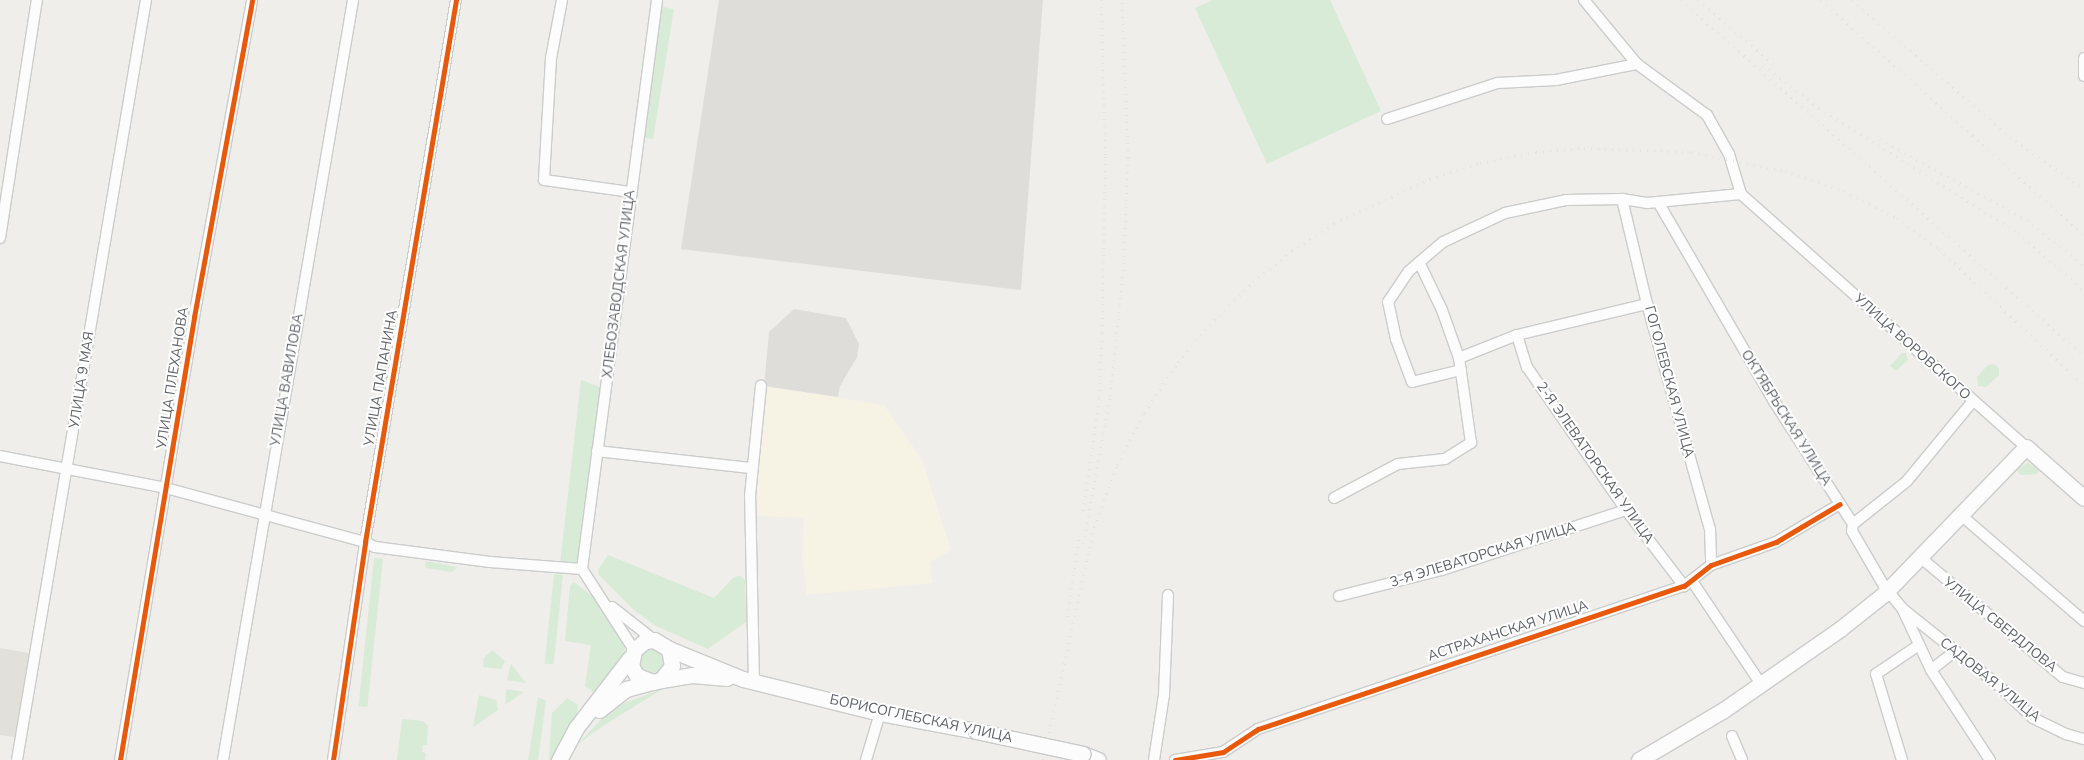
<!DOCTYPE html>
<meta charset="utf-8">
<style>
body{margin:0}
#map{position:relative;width:2084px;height:760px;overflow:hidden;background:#efeeea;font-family:"Nunito Sans",sans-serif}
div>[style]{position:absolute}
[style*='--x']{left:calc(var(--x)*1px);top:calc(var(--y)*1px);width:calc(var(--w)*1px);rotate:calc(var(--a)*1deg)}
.commercial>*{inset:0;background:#f7f3e4}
.industrial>*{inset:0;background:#dfddda}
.education>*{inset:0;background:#e2e0da}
.green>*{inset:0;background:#d8ebd6;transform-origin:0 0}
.roads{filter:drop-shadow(1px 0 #cbcccc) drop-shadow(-1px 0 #cbcccc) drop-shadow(0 1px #cbcccc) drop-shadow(0 -1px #cbcccc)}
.street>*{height:10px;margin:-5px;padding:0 5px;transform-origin:5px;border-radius:5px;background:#fdfcfc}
.secondary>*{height:15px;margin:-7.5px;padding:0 7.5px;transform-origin:7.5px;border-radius:7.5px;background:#fdfcfc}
.rail>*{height:2.5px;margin-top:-1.25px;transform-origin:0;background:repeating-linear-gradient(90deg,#e4e4e4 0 1px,transparent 0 7px)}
.bridges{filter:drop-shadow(1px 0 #cacacb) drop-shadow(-1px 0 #cacacb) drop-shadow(0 1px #cacacb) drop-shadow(0 -1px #cacacb)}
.secondary-bridge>*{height:15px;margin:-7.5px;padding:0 7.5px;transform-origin:7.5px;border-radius:7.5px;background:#fdfcfc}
.cycleway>*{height:5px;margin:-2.5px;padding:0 2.5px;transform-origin:2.5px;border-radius:2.5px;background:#e8590c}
span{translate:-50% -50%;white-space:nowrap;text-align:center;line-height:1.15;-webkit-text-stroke:4px #fff;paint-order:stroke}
.street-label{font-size:14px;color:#5f6368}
</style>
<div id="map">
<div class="commercial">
<div style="clip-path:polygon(765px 386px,884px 405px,922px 460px,951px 550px,930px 562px,932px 583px,807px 595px,802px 557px,804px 518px,755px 516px,754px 474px)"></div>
</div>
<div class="industrial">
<div style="clip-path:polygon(719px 0,1043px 0,1021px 290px,681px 249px)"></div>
<div style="clip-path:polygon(794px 309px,846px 318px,859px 344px,857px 357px,840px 386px,838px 397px,764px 386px,769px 332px)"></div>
</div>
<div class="education">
<div style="clip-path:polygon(0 648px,29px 653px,15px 737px,0 735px)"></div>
</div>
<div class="green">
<div style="clip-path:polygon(1213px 0,1330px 0,1381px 111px,1267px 164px,1195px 8px)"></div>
<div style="left:662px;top:7px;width:12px;height:132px;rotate:9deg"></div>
<div style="clip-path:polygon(1902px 353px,1906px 353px,1908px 360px,1896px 371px,1890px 366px)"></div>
<div style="clip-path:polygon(1994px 364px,1999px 368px,1999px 375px,1986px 387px,1978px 386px,1977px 377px,1988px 365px)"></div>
<div style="clip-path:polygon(581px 380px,600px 387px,580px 562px,573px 565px,560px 564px)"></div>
<div style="clip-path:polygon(2028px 463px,2039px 469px,2037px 474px,2021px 475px,2015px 469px)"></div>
<div style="clip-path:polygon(608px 555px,714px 598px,734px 577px,740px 576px,745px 580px,746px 622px,708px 649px,656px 626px,634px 610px,599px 575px,598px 570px)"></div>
<div style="left:374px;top:558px;width:9px;height:149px;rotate:6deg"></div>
<div style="clip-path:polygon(425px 561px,457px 567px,452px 572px,426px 568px)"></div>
<div style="left:554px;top:574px;width:9px;height:90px;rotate:6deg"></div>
<div style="clip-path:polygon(574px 582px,597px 600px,625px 645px,624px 657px,598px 695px,585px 686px,591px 645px,565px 641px,570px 586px)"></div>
<div style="clip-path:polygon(651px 646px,660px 648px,667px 661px,655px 675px,645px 674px,639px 667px,639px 654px)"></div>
<div style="clip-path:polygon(492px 650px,505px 661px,501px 669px,483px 667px,484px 658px)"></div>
<div style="clip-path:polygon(511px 664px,526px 683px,507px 680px)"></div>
<div style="clip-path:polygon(664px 688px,603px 726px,578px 744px,612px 708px)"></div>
<div style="clip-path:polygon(506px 689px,524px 692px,505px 705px)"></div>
<div style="clip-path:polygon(479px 695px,496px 700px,498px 710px,473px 727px)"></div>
<div style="clip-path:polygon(538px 697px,546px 701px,538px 760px,528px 760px)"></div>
<div style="clip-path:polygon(567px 698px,578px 705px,577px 713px,555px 760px,549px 760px,552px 713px)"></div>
<div style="clip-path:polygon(402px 719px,423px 721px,428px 726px,427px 745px,423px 745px,422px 752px,426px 753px,425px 760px,397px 760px)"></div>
</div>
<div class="roads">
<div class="street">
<div style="--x:562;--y:0;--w:59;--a:100.7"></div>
<div style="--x:551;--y:58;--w:122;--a:93.3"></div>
<div style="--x:544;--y:180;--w:87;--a:7.9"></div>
<div style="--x:1584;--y:0;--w:83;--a:50.4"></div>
<div style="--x:1637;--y:64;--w:87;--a:36.1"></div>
<div style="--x:1707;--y:115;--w:45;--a:60.6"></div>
<div style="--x:1729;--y:154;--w:42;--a:73.3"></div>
<div style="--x:2084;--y:58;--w:18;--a:90"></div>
<div style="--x:1387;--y:119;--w:117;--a:-18"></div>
<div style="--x:1498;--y:83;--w:58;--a:-3"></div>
<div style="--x:1556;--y:80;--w:83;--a:-11.2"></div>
<div style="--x:1741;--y:194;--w:381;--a:41.6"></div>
<div style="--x:1622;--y:199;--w:108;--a:76.6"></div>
<div style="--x:1647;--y:304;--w:234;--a:74.4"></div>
<div style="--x:1710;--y:529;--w:36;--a:88"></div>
<div style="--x:1658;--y:202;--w:233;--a:59.8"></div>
<div style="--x:1775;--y:403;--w:144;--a:57.2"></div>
<div style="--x:1853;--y:524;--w:7;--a:98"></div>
<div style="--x:1852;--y:531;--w:64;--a:59.8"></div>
<div style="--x:1884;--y:586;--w:28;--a:51"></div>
<div style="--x:1902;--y:608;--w:68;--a:64.9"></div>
<div style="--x:1931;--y:670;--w:108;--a:56.8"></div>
<div style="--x:0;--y:238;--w:241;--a:-81.2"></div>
<div style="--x:1517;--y:335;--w:34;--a:73"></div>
<div style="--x:1527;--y:367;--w:174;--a:55.3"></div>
<div style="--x:1626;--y:510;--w:96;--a:52.7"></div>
<div style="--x:1459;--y:358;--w:62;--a:-21.6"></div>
<div style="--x:1517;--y:335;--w:134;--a:-13.4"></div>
<div style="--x:1461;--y:370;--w:50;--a:166.2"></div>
<div style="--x:1412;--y:382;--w:46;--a:-110.4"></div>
<div style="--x:1396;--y:339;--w:38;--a:-102"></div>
<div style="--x:1388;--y:302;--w:37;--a:-56"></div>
<div style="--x:1409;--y:271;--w:45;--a:-40.5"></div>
<div style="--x:1443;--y:242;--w:68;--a:-25.1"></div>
<div style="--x:1505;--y:213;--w:62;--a:-12"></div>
<div style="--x:1566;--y:200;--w:56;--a:-1"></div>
<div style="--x:1622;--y:199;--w:25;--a:9"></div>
<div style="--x:1647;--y:203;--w:94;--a:-5.5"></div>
<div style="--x:597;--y:451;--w:156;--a:6.3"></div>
<div style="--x:0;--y:456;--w:169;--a:10.9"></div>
<div style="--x:166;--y:488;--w:206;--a:15.2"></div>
<div style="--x:365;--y:542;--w:11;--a:27"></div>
<div style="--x:375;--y:547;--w:116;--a:7.4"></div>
<div style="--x:490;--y:562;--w:92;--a:4.4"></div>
<div style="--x:1334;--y:498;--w:72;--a:-28"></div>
<div style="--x:1398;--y:464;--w:47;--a:-6.1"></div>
<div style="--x:1445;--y:459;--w:31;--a:-32"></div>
<div style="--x:1471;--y:443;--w:86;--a:-98"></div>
<div style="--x:1459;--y:358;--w:51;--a:-109.5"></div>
<div style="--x:1442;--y:310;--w:53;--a:-115.6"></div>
<div style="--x:1962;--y:516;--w:161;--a:40.7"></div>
<div style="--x:1853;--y:524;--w:69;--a:-38.5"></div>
<div style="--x:1907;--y:481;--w:104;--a:-50.5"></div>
<div style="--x:1921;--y:558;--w:185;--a:40"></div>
<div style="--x:2063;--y:677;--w:22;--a:16"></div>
<div style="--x:582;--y:569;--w:574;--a:-82.49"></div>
<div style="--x:582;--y:569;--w:96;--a:57.3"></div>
<div style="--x:1692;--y:581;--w:124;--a:56.2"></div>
<div style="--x:1339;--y:596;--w:106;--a:-14.2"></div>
<div style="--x:1442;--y:570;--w:194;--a:-18.1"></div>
<div style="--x:612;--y:607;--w:53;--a:38.2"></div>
<div style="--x:1904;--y:610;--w:120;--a:38.6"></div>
<div style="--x:1998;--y:685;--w:48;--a:43.3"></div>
<div style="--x:2033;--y:718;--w:37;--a:26"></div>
<div style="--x:2066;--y:734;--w:19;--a:16"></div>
<div style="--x:1931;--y:670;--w:31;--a:-38"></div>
<div style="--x:754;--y:682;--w:186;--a:-91.2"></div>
<div style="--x:750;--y:496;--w:111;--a:-84.3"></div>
<div style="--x:1732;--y:736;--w:26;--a:67"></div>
<div style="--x:17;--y:760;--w:771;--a:-80.37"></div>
<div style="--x:120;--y:760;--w:449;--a:-80.5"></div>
<div style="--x:194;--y:317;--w:322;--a:-79.6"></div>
<div style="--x:223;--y:760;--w:771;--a:-80.29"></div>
<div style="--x:333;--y:760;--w:220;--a:-81.6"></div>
<div style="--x:365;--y:542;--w:550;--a:-80.47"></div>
<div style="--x:866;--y:760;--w:49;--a:-73.4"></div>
<div style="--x:1154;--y:760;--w:66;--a:-81.3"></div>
<div style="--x:1164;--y:695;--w:100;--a:-87.7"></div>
<div style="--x:1175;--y:760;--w:49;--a:-9.5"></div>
<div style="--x:1223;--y:752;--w:42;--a:-33.3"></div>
<div style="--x:1258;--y:729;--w:449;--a:-18.6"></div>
<div style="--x:1684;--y:586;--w:34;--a:-38"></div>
<div style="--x:1711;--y:565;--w:69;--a:-19.5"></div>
<div style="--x:1776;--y:542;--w:74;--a:-30.7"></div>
<div style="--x:1902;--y:760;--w:90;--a:-106.8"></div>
<div style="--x:1876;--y:674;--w:52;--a:-34"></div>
</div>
<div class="secondary">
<div style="--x:669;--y:649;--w:17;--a:80"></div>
<div style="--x:672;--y:666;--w:18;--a:128"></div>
<div style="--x:661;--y:680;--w:8;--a:166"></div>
<div style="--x:653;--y:682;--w:17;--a:-159"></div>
<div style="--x:637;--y:676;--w:12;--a:-121"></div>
<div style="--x:631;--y:666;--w:16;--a:-79"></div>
<div style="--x:634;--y:650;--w:14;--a:-39"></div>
<div style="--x:645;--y:641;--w:9;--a:-6"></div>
<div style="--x:654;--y:640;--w:17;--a:31"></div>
<div style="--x:669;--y:649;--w:80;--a:22.1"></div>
<div style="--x:743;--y:679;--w:141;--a:13.9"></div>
<div style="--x:880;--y:713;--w:98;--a:10.6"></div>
<div style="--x:661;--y:680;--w:31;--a:-9"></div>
<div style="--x:692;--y:675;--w:35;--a:5"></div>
<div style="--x:599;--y:710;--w:34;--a:-38"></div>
<div style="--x:626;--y:689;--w:28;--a:-15"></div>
<div style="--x:1083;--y:754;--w:16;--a:22"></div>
<div style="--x:559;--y:760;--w:36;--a:-62"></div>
<div style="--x:576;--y:728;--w:88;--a:-52.4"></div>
<div style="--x:1639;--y:760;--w:96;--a:-30.6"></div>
<div style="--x:1722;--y:711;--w:144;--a:-34.8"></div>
<div style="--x:1840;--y:629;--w:56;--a:-38.5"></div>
<div style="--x:1884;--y:594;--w:204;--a:-46"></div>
<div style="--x:2026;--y:447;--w:77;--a:41.3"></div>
</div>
</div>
<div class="rail">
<div style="--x:1681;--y:0;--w:538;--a:41.46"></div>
<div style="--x:1698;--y:0;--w:102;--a:40.2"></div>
<div style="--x:1821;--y:0;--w:353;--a:41.8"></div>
<div style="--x:1852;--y:0;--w:209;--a:40.9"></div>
<div style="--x:2010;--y:137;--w:90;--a:35.1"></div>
<div style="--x:1763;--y:65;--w:71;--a:37.5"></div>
<div style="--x:1819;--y:108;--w:235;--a:32.1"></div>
<div style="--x:2018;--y:233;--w:87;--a:40.8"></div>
<div style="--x:1880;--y:139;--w:168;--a:28.9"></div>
<div style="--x:2027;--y:220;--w:73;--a:38.9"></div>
<div style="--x:1083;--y:511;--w:114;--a:-81.9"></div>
<div style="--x:1099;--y:398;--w:65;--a:-87.4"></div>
<div style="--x:1102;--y:333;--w:178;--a:-89"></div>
<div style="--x:1105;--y:155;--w:155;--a:-91.5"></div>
<div style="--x:1083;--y:544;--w:150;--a:-79.7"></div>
<div style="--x:1110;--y:396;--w:126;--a:-84.1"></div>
<div style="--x:1123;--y:271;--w:113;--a:-87.5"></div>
<div style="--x:1128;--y:158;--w:158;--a:-92.2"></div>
<div style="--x:1067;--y:617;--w:82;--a:-81.6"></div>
<div style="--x:1043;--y:760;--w:239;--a:-77.7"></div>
<div style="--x:1094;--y:527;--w:66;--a:-69.6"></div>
<div style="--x:1117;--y:465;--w:59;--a:-62.6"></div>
<div style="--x:1144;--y:413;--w:61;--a:-56.3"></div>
<div style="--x:1178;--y:362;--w:48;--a:-50"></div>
<div style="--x:1209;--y:325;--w:62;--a:-44.3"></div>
<div style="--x:1253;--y:282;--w:50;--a:-38.5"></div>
<div style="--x:1292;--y:251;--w:50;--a:-33.7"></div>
<div style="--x:1334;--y:223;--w:106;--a:-24.6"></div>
<div style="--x:1430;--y:179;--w:52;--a:-17.7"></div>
<div style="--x:1480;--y:163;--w:57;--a:-11.1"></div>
<div style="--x:1536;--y:152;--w:48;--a:-4.8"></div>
<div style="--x:1584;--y:148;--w:108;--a:2.1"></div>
<div style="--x:1692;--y:152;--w:95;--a:11.5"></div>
<div style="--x:1785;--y:171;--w:62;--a:18.7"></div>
<div style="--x:1844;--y:191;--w:59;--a:27"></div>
<div style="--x:1897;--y:218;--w:52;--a:36.4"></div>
<div style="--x:1939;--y:249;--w:199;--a:43.2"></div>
</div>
<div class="bridges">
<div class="secondary-bridge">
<div style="--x:976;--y:731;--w:109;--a:12.1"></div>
</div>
</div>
<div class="cycleway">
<div style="--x:120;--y:760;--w:449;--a:-80.5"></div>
<div style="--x:194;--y:317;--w:322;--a:-79.6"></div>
<div style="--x:333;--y:760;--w:220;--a:-81.6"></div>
<div style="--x:365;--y:542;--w:550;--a:-80.47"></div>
<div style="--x:1175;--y:760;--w:49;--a:-9.5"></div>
<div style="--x:1223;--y:752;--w:42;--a:-33.3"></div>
<div style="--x:1258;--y:729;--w:449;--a:-18.6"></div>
<div style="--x:1684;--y:586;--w:34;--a:-38"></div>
<div style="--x:1711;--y:565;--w:69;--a:-19.5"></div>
<div style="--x:1776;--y:542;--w:74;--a:-30.7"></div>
</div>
<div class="street-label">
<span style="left:619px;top:284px;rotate:-83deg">ХЛЕБОЗАВОДСКАЯ УЛИЦА</span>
<span style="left:1912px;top:347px;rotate:42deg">УЛИЦА ВОРОВСКОГО</span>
<span style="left:173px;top:378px;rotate:-81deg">УЛИЦА ПЛЕХАНОВА</span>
<span style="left:381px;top:378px;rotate:-80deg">УЛИЦА ПАПАНИНА</span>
<span style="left:82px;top:380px;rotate:-81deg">УЛИЦА 9 МАЯ</span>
<span style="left:287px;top:380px;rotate:-80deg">УЛИЦА ВАВИЛОВА</span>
<span style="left:1669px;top:382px;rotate:75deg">ГОГОЛЕВСКАЯ УЛИЦА</span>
<span style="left:1786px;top:418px;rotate:58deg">ОКТЯБРЬСКАЯ УЛИЦА</span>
<span style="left:1595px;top:463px;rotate:55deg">2-Я ЭЛЕВАТОРСКАЯ УЛИЦА</span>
<span style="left:1483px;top:555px;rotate:-17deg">3-Я ЭЛЕВАТОРСКАЯ УЛИЦА</span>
<span style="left:2000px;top:625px;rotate:39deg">УЛИЦА СВЕРДЛОВА</span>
<span style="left:1508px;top:631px;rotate:-18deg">АСТРАХАНСКАЯ УЛИЦА</span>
<span style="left:1990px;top:680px;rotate:39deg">САДОВАЯ УЛИЦА</span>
<span style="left:921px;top:719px;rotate:12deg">БОРИСОГЛЕБСКАЯ УЛИЦА</span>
</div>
</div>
